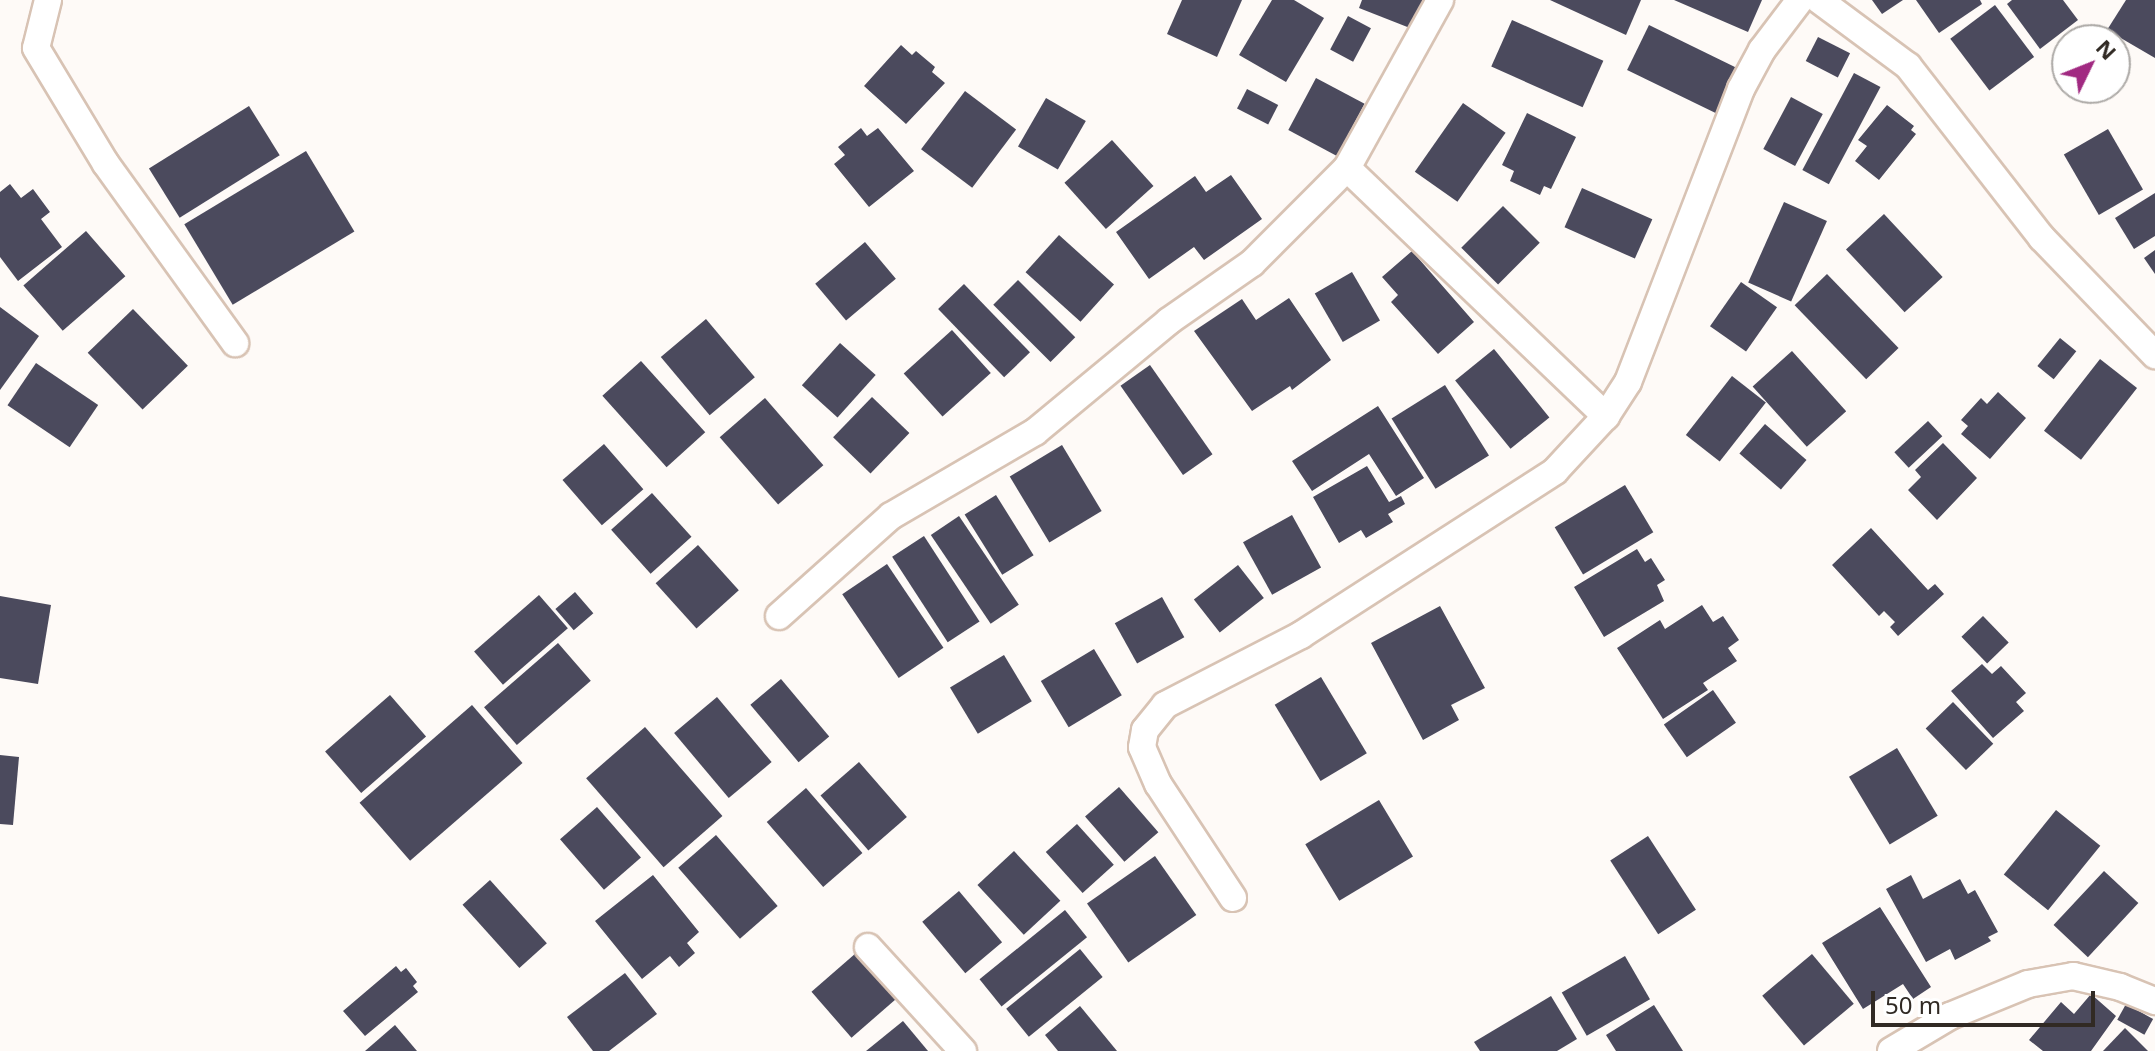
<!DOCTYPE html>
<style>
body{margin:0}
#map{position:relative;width:2155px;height:1051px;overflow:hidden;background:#fefaf7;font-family:"Noto Sans",sans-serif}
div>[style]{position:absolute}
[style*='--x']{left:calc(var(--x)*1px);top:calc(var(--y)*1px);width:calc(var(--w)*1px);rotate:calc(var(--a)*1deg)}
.building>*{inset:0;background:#4b4a5d;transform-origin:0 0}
.roads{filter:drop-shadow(2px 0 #d8c3b4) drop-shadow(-2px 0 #d8c3b4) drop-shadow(0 2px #d8c3b4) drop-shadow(0 -2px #d8c3b4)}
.street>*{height:26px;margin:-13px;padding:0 13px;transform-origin:13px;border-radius:13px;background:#fff}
span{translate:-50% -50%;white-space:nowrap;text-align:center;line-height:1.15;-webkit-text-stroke:8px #fff;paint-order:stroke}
.north{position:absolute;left:2051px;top:24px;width:80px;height:80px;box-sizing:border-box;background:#fff;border:2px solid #adaaa7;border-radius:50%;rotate:47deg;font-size:22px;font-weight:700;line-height:32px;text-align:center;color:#312a24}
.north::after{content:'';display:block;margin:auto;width:28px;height:36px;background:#a12981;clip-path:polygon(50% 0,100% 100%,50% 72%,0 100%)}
.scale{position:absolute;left:1871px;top:991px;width:224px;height:36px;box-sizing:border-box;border:4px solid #312a24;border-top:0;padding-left:10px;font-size:24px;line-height:28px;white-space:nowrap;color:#312a24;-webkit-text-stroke:6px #fff;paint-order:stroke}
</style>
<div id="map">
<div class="building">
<div style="clip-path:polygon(1182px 0,1242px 0,1217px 57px,1167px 34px)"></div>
<div style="clip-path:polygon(1272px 0,1294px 0,1324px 18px,1286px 82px,1239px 55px)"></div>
<div style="clip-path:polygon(1362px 0,1426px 0,1415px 30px,1359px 8px)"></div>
<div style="clip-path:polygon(1550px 0,1641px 0,1626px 35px)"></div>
<div style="clip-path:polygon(1674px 0,1762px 0,1748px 32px)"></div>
<div style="clip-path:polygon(1872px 0,1903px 0,1882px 14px)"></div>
<div style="clip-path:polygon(1916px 0,1980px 0,1982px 4px,1939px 33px)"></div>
<div style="clip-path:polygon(2012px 0,2063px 0,2078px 20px,2040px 49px,2007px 4px)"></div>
<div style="clip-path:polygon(2126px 0,2155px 0,2155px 58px,2107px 30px)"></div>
<div style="left:1995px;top:5px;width:65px;height:56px;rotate:53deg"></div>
<div style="left:1348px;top:16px;width:26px;height:38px;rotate:28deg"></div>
<div style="left:1512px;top:20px;width:100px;height:51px;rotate:24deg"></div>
<div style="left:1649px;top:25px;width:99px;height:50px;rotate:26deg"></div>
<div style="left:1818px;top:37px;width:36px;height:27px;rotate:27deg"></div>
<div style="clip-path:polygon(901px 45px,912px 55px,916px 51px,935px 67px,932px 72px,945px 83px,906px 124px,864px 86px)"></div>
<div style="left:1854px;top:73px;width:30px;height:110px;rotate:28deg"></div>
<div style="left:1316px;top:78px;width:55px;height:59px;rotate:28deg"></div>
<div style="left:1247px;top:89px;width:35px;height:22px;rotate:27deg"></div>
<div style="left:965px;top:91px;width:64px;height:73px;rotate:37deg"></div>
<div style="left:1791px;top:97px;width:36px;height:59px;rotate:28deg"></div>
<div style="left:1046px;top:98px;width:46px;height:56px;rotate:30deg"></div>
<div style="left:1463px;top:103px;width:52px;height:84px;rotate:35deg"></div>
<div style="clip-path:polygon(1887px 105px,1914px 126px,1911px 130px,1916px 134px,1879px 180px,1855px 161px,1867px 146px,1858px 140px)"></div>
<div style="left:249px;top:106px;width:58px;height:118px;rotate:58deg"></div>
<div style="clip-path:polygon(1527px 113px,1576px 137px,1551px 189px,1544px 186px,1540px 195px,1510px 181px,1514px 171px,1502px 165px)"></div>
<div style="clip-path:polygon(861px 128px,867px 136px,878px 128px,914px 171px,869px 207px,834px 164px,845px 155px,838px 147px)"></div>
<div style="left:2108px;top:129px;width:70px;height:51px;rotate:60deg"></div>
<div style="left:1112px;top:140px;width:62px;height:64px;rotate:48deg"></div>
<div style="left:306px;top:151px;width:94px;height:142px;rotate:59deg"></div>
<div style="clip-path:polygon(1231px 175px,1262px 219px,1204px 260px,1194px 247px,1149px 279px,1116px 232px,1195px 176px,1206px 192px)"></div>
<div style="clip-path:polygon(10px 184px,21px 198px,33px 189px,50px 212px,41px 219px,62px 247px,18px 281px,0 257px,0 192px)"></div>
<div style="left:1582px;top:188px;width:77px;height:43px;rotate:24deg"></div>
<div style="clip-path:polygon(2155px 193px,2155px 236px,2134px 249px,2115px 218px)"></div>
<div style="left:1784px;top:202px;width:47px;height:88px;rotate:24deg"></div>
<div style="left:1503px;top:206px;width:52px;height:59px;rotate:45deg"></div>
<div style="left:1884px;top:214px;width:86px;height:52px;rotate:47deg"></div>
<div style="left:86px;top:231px;width:60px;height:83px;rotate:49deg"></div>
<div style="left:1059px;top:235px;width:74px;height:50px;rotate:42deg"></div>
<div style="left:865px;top:242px;width:48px;height:65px;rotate:50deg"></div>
<div style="clip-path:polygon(2155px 250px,2155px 274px,2144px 258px)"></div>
<div style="clip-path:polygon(1412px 251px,1474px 322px,1438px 354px,1391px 302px,1398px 295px,1382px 277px)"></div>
<div style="left:1352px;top:272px;width:56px;height:43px;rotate:60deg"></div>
<div style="left:1827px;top:274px;width:103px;height:45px;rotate:46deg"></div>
<div style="left:1018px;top:280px;width:81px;height:35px;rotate:45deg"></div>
<div style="left:1741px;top:282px;width:44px;height:54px;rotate:35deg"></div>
<div style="left:964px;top:284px;width:95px;height:36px;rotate:46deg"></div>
<div style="clip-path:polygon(1289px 298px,1331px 360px,1292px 390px,1290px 386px,1252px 411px,1194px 331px,1242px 299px,1256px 320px)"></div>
<div style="clip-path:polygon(0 307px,39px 336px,0 390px)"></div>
<div style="left:133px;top:309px;width:79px;height:63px;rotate:46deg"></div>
<div style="left:706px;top:319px;width:76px;height:59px;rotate:50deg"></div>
<div style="left:952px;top:330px;width:58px;height:65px;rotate:48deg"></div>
<div style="left:2060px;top:338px;width:21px;height:36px;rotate:39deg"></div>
<div style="left:840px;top:343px;width:48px;height:57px;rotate:42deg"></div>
<div style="left:1494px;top:349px;width:88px;height:50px;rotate:51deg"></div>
<div style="left:1792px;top:351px;width:81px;height:53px;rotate:48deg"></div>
<div style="left:2100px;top:359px;width:47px;height:91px;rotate:38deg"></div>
<div style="left:641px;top:361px;width:96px;height:52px;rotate:48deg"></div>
<div style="left:36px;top:363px;width:75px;height:51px;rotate:34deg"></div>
<div style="left:1150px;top:365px;width:109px;height:36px;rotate:55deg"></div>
<div style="left:1732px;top:376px;width:43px;height:75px;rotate:38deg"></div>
<div style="left:1445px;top:385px;width:83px;height:63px;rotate:58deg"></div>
<div style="clip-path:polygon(1998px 392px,2026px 418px,1990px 459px,1961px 434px,1968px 426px,1961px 420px,1981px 398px,1987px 404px)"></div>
<div style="left:872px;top:397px;width:52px;height:56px;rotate:44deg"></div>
<div style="left:765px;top:398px;width:89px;height:60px;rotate:49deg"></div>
<div style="clip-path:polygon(1378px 406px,1424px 478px,1396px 496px,1369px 454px,1312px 491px,1292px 461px)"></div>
<div style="left:1928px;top:421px;width:21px;height:46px;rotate:47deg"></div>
<div style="left:1765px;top:424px;width:55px;height:39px;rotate:41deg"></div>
<div style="clip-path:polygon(1943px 443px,1977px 478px,1937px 520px,1908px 490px,1921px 477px,1915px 470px)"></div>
<div style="left:604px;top:444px;width:60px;height:55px;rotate:49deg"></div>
<div style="left:1062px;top:445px;width:77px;height:61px;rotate:59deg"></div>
<div style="clip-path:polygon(1367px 466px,1389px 502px,1401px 496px,1405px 504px,1388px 514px,1393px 522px,1366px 538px,1361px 530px,1339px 543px,1313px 497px)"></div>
<div style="left:1625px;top:485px;width:55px;height:82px;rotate:59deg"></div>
<div style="left:652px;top:493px;width:59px;height:55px;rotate:48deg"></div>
<div style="left:996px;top:495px;width:71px;height:37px;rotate:58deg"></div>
<div style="left:1292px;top:515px;width:60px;height:56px;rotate:61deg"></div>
<div style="left:959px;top:516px;width:107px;height:34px;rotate:56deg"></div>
<div style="clip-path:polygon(1871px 528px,1928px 590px,1935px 584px,1944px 594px,1898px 636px,1890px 627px,1895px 622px,1884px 611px,1879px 616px,1832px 565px)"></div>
<div style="left:924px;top:536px;width:102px;height:38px;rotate:57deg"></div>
<div style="left:698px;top:545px;width:61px;height:57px;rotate:48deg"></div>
<div style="clip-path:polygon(1637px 549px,1645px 562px,1651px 558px,1665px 580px,1657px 585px,1664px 601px,1604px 637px,1574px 587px)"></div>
<div style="left:887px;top:564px;width:101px;height:54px;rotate:56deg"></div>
<div style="left:1238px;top:565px;width:42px;height:56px;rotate:52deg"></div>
<div style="left:575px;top:592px;width:28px;height:26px;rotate:49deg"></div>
<div style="left:539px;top:595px;width:44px;height:86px;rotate:49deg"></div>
<div style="clip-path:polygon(0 596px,51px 605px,38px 684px,0 678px)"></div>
<div style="left:1162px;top:597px;width:46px;height:54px;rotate:61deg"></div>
<div style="clip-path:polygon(1702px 605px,1713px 622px,1723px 616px,1739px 640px,1728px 648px,1737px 661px,1703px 683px,1708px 690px,1663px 719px,1617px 648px,1660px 620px,1665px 629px)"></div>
<div style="clip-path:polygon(1440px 606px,1485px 688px,1451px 705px,1459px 720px,1423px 740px,1371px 643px)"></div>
<div style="left:1983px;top:616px;width:37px;height:30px;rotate:46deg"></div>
<div style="left:558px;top:643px;width:50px;height:98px;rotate:49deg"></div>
<div style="left:1094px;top:649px;width:54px;height:62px;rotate:59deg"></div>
<div style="left:1004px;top:655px;width:54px;height:63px;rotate:59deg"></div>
<div style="clip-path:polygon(1982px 664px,1992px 674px,2001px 666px,2026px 693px,2016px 702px,2024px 711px,1993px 738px,1951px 691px)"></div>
<div style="left:1321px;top:677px;width:89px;height:54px;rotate:59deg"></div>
<div style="left:781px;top:679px;width:75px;height:40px;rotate:50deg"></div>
<div style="left:1713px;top:690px;width:40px;height:60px;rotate:55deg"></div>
<div style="left:390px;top:695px;width:55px;height:86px;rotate:49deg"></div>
<div style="left:717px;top:697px;width:85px;height:56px;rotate:50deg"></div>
<div style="left:1953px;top:702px;width:58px;height:38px;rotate:46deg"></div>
<div style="left:472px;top:705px;width:77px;height:149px;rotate:49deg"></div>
<div style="left:645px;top:727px;width:118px;height:78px;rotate:49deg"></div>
<div style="left:1897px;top:748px;width:79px;height:56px;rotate:59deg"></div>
<div style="clip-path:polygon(0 755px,19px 757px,13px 825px,0 824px)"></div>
<div style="left:859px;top:762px;width:73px;height:51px;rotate:49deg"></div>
<div style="left:1119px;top:787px;width:60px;height:45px;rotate:49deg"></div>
<div style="left:806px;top:788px;width:86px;height:52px;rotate:49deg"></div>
<div style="left:1379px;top:800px;width:66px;height:86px;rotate:59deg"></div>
<div style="left:597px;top:807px;width:67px;height:49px;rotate:49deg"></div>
<div style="left:2056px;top:810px;width:57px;height:83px;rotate:39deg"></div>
<div style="left:1077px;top:824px;width:55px;height:42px;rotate:48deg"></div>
<div style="left:716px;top:835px;width:94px;height:50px;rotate:49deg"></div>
<div style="left:1648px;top:836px;width:88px;height:45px;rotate:57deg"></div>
<div style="left:1014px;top:851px;width:68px;height:50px;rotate:47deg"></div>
<div style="left:1155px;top:856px;width:72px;height:83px;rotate:55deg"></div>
<div style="left:2104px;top:871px;width:47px;height:74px;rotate:43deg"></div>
<div style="clip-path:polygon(653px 875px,699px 932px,687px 943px,695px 953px,679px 967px,670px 956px,642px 979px,595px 921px)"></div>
<div style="clip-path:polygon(1911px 875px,1923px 899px,1960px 879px,1968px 894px,1975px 890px,1998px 932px,1988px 937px,1991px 941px,1955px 960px,1950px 949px,1926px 962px,1886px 889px)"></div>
<div style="left:490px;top:880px;width:85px;height:37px;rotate:48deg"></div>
<div style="left:959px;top:891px;width:67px;height:48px;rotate:50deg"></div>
<div style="clip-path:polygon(1880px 907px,1931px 987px,1913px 999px,1903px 984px,1863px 1009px,1822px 943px)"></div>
<div style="left:1065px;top:910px;width:35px;height:110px;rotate:51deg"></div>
<div style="left:1080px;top:949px;width:36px;height:95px;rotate:51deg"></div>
<div style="left:856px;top:953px;width:61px;height:59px;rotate:49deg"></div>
<div style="left:1812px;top:954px;width:65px;height:65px;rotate:50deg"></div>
<div style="left:1625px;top:956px;width:50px;height:73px;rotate:60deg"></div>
<div style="clip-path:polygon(396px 966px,401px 972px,406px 968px,417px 982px,413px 986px,418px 992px,365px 1036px,343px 1011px)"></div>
<div style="clip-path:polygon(625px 973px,657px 1014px,609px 1051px,593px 1051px,567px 1017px)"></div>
<div style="clip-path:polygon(2091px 994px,2116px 1016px,2091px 1051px,2043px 1051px,2029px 1040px,2061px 1002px,2074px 1014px)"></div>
<div style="clip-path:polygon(1551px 996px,1577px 1039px,1557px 1051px,1480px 1051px,1474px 1042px)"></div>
<div style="left:2126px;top:1004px;width:31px;height:18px;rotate:29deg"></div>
<div style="clip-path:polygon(1654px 1005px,1683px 1051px,1616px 1051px,1606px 1035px)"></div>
<div style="clip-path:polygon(1080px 1006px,1117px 1051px,1058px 1051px,1045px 1035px)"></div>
<div style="clip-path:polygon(903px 1021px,928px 1051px,866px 1051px)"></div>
<div style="clip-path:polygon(395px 1025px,417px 1051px,365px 1051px)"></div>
<div style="clip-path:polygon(2125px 1028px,2148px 1051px,2103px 1051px)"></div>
</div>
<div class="roads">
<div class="street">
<div style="--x:48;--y:0;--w:49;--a:104"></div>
<div style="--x:36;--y:48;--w:135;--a:58.9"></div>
<div style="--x:106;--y:164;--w:221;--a:54.2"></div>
<div style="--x:1819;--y:0;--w:111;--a:36.6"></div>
<div style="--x:1908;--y:66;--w:218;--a:52.1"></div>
<div style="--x:2042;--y:238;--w:163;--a:46"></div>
<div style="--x:1347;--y:168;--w:359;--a:43.8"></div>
<div style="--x:779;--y:616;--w:150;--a:-41.8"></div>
<div style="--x:891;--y:516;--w:167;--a:-30.3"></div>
<div style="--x:1035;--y:432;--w:174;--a:-39.6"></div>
<div style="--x:1169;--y:321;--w:101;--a:-34.9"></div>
<div style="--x:1252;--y:263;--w:134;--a:-45"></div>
<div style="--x:1347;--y:168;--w:192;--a:-61"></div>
<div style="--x:1233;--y:898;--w:136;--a:-123.3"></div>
<div style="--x:1158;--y:784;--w:40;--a:-113.4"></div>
<div style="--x:1142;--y:747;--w:17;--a:-80"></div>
<div style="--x:1145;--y:730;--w:32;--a:-51"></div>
<div style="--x:1165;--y:705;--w:153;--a:-27.2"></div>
<div style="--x:1301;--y:635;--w:302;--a:-32.8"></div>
<div style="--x:1555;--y:471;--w:75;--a:-47.2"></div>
<div style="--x:1606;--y:416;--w:40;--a:-57.1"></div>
<div style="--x:1628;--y:382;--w:314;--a:-68.9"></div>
<div style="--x:1741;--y:89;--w:44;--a:-61.7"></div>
<div style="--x:1762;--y:50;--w:63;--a:-52.8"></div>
<div style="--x:868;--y:947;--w:141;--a:47.6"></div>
<div style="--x:1891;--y:1051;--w:69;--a:-30.7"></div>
<div style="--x:1950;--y:1016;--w:84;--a:-22.3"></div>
<div style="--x:2028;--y:984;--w:46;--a:-10.1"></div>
<div style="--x:2073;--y:976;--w:48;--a:13.2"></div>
<div style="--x:2120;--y:987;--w:38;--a:22"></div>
</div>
</div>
<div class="north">N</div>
<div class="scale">50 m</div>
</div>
